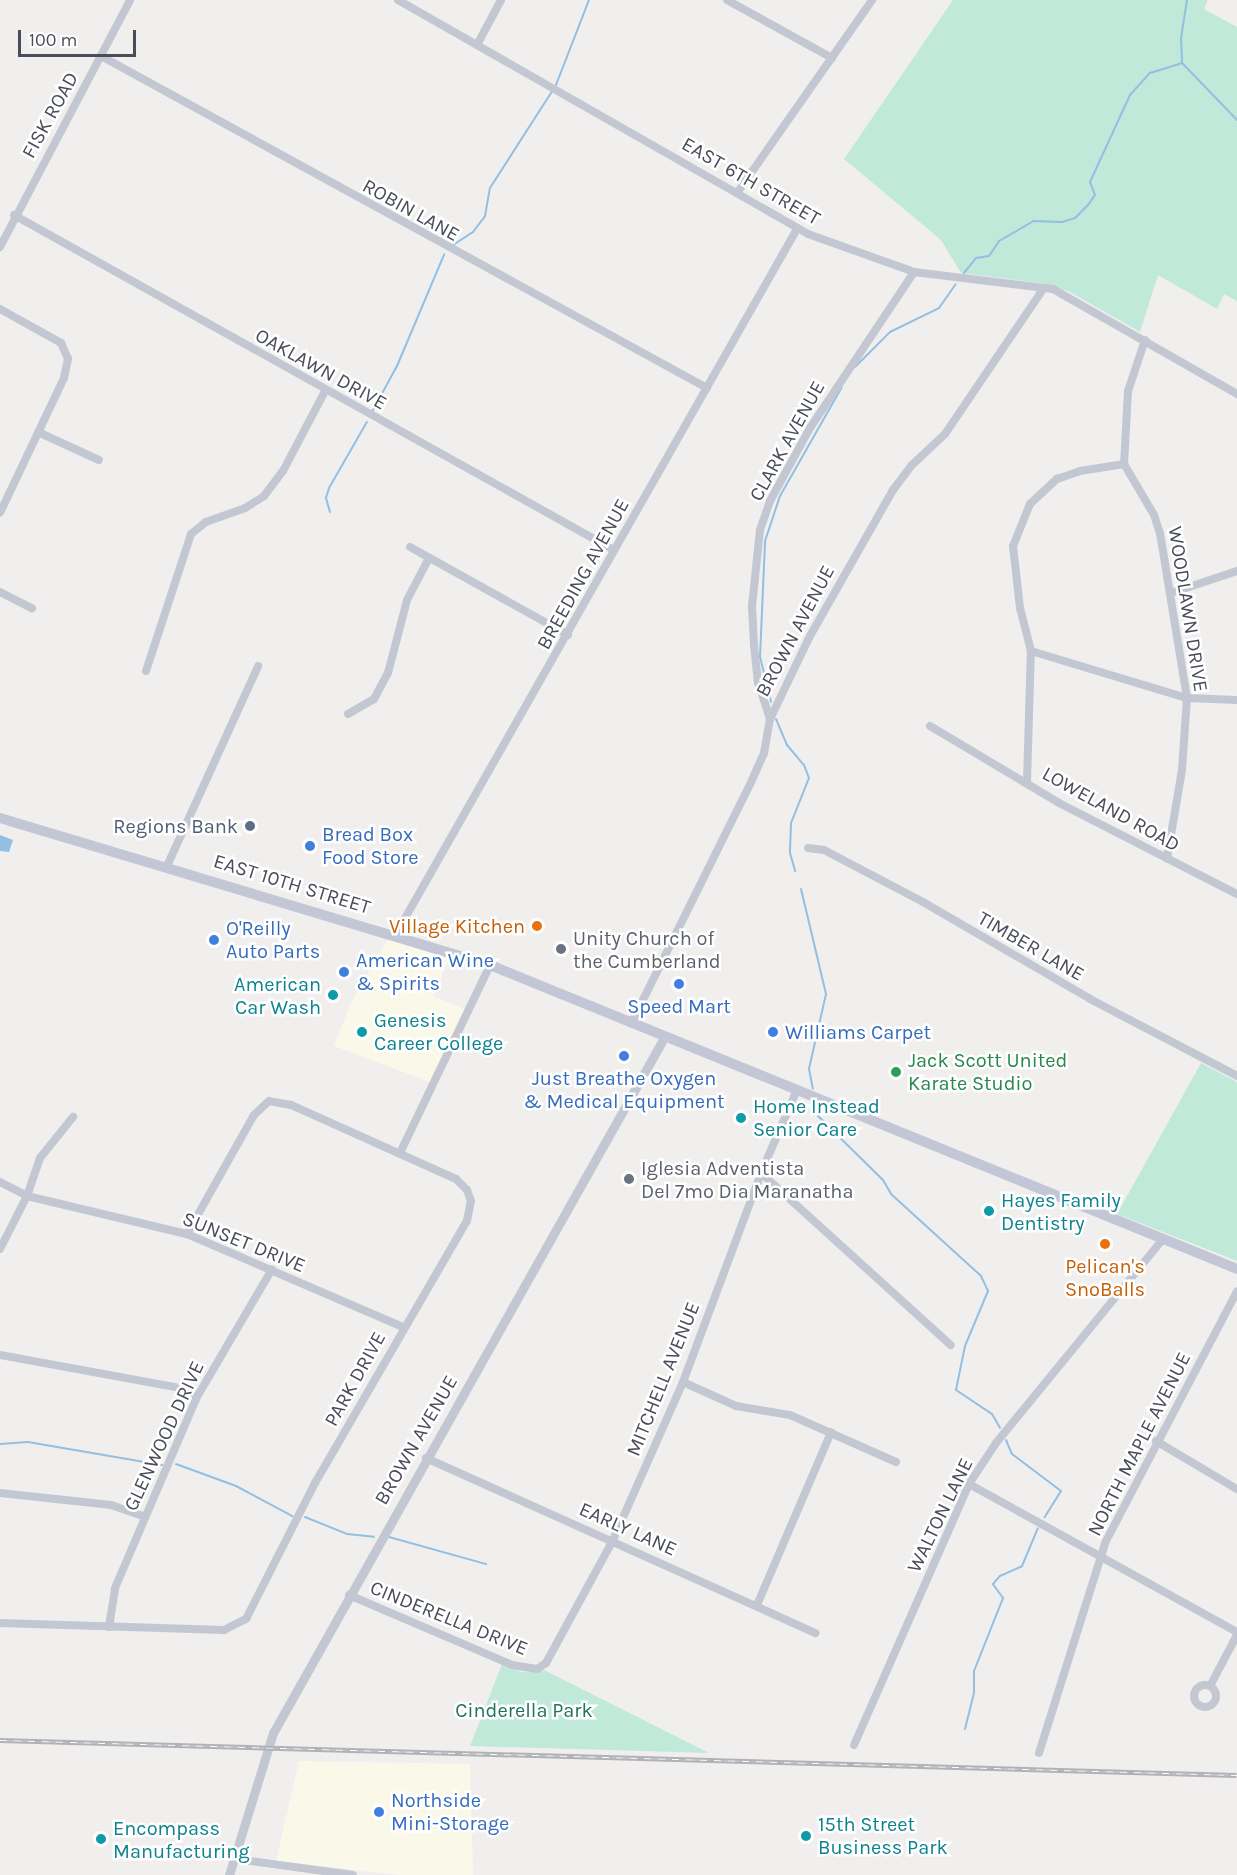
<!DOCTYPE html>
<style>
body{margin:0}
#map{position:relative;width:1237px;height:1875px;overflow:hidden;background:#f0efee;font-family:Karla,sans-serif}
div>[style]{position:absolute}
[style*='--x']{left:calc(var(--x)*1px);top:calc(var(--y)*1px);width:calc(var(--w)*1px);rotate:calc(var(--a)*1deg)}
.commercial>*{inset:0;background:#faf9e9}
.green>*{inset:0;background:#c1e9da}
.water>*{inset:0;background:#93bfe2}
.stream>*{height:2px;margin:-1px;padding:0 1px;transform-origin:1px;border-radius:1px;background:#93bfe2}
.minor>*{height:8px;margin:-4px;padding:0 4px;transform-origin:4px;border-radius:4px;background:#c3c7d2}
.minor>.ring{margin:-4px;padding:0;box-sizing:content-box;background:none;border:8px solid #c3c7d2;border-radius:50%}
.tertiary>*{height:9px;margin:-4.5px;padding:0 4.5px;transform-origin:4.5px;border-radius:4.5px;background:#c3c7d2}
.secondary>*{height:10px;margin:-5px;padding:0 5px;transform-origin:5px;border-radius:5px;background:#c3c7d5}
.rail>*{height:4.5px;margin-top:-2.25px;transform-origin:0;background:repeating-linear-gradient(90deg,#fff 0 7px,#b1b2b8 0 14px);box-sizing:border-box;border-block:2px solid #b1b2b8}
.dots>*{width:16px;height:16px;translate:-50% -50%;box-sizing:border-box;border:3px solid #fff;border-radius:50%}
span{translate:-50% -50%;white-space:nowrap;text-align:center;line-height:1.15;-webkit-text-stroke:5px #fff;paint-order:stroke}
.street-label{font-size:20px;color:#484d59}
.service-label{font-size:20px;color:#4e5e75}
.right{translate:-100% -50%;text-align:right}
.shop-label{font-size:20px;color:#366cbe}
.left{translate:0 -50%;text-align:left}
.food-label{font-size:20px;color:#c56008}
.worship-label{font-size:20px;color:#5b616d}
.culture-label{font-size:20px;color:#0d838f}
.leisure-label{font-size:20px;color:#27864d}
.park-label{font-size:20px;color:#21725d}
.scale{position:absolute;left:18px;top:30px;width:118px;height:27px;box-sizing:border-box;border:3px solid #484d59;border-top:0;padding-left:8px;font-size:18px;line-height:21px;white-space:nowrap;color:#484d59;-webkit-text-stroke:4px #fff;paint-order:stroke}
</style>
<div id="map">
<div class="commercial">
<div style="clip-path:polygon(388px 939px,449px 959px,433px 996px,465px 1009px,430px 1082px,334px 1046px,351px 1003px)"></div>
<div style="clip-path:polygon(299px 1761px,470px 1764px,473px 1875px,400px 1875px,276px 1861px)"></div>
</div>
<div class="green">
<div style="clip-path:polygon(953px 0,1208px 0,1204px 9px,1237px 27px,1237px 301px,1224px 294px,1217px 309px,1158px 275px,1140px 332px,1068px 291px,1040px 283px,961px 273px,941px 240px,844px 159px)"></div>
<div style="clip-path:polygon(1201px 1063px,1237px 1082px,1237px 1261px,1117px 1214px)"></div>
<div style="clip-path:polygon(502px 1664px,522px 1672px,544px 1670px,709px 1753px,470px 1746px)"></div>
</div>
<div class="water">
<div style="clip-path:polygon(0 835px,13px 840px,9px 852px,0 851px)"></div>
</div>
<div class="stream">
<div style="--x:1183;--y:64;--w:78;--a:46"></div>
<div style="--x:556;--y:85;--w:91;--a:-68.8"></div>
<div style="--x:453;--y:245;--w:24;--a:-33"></div>
<div style="--x:473;--y:232;--w:20;--a:-53"></div>
<div style="--x:485;--y:216;--w:28;--a:-80"></div>
<div style="--x:490;--y:188;--w:117;--a:-57.3"></div>
<div style="--x:964;--y:273;--w:19;--a:-51"></div>
<div style="--x:976;--y:258;--w:13;--a:-9"></div>
<div style="--x:989;--y:256;--w:18;--a:-56"></div>
<div style="--x:999;--y:241;--w:39;--a:-30"></div>
<div style="--x:1033;--y:221;--w:29;--a:2"></div>
<div style="--x:1062;--y:222;--w:14;--a:-17"></div>
<div style="--x:1075;--y:218;--w:18;--a:-45"></div>
<div style="--x:1088;--y:205;--w:12;--a:-55"></div>
<div style="--x:1095;--y:195;--w:14;--a:-111"></div>
<div style="--x:1090;--y:182;--w:96;--a:-65.3"></div>
<div style="--x:1130;--y:95;--w:30;--a:-48"></div>
<div style="--x:1150;--y:73;--w:34;--a:-17"></div>
<div style="--x:1182;--y:63;--w:25;--a:-92"></div>
<div style="--x:1181;--y:38;--w:38;--a:-81"></div>
<div style="--x:855;--y:367;--w:49;--a:-45"></div>
<div style="--x:890;--y:332;--w:55;--a:-26.1"></div>
<div style="--x:939;--y:308;--w:29;--a:-55"></div>
<div style="--x:373;--y:410;--w:50;--a:-61.4"></div>
<div style="--x:397;--y:366;--w:121;--a:-67.1"></div>
<div style="--x:330;--y:512;--w:15;--a:-106"></div>
<div style="--x:326;--y:498;--w:10;--a:-73"></div>
<div style="--x:329;--y:488;--w:76;--a:-60.1"></div>
<div style="--x:771;--y:702;--w:46;--a:-103.7"></div>
<div style="--x:760;--y:657;--w:116;--a:-87.5"></div>
<div style="--x:765;--y:541;--w:47;--a:-71.6"></div>
<div style="--x:780;--y:496;--w:125;--a:-60.4"></div>
<div style="--x:776;--y:719;--w:28;--a:67"></div>
<div style="--x:787;--y:745;--w:26;--a:50"></div>
<div style="--x:804;--y:765;--w:14;--a:69"></div>
<div style="--x:809;--y:778;--w:48;--a:111.8"></div>
<div style="--x:791;--y:823;--w:30;--a:92"></div>
<div style="--x:790;--y:853;--w:19;--a:74"></div>
<div style="--x:801;--y:889;--w:108;--a:76.6"></div>
<div style="--x:826;--y:994;--w:77;--a:102.8"></div>
<div style="--x:809;--y:1069;--w:20;--a:79"></div>
<div style="--x:816;--y:1105;--w:10;--a:84"></div>
<div style="--x:817;--y:1115;--w:93;--a:44.6"></div>
<div style="--x:883;--y:1180;--w:16;--a:60"></div>
<div style="--x:891;--y:1194;--w:122;--a:42.3"></div>
<div style="--x:981;--y:1276;--w:17;--a:65"></div>
<div style="--x:988;--y:1291;--w:60;--a:112.7"></div>
<div style="--x:965;--y:1346;--w:45;--a:101.6"></div>
<div style="--x:956;--y:1390;--w:43;--a:33.7"></div>
<div style="--x:992;--y:1414;--w:16;--a:60"></div>
<div style="--x:1006;--y:1440;--w:15;--a:67"></div>
<div style="--x:1012;--y:1454;--w:61;--a:37.1"></div>
<div style="--x:1061;--y:1491;--w:31;--a:122"></div>
<div style="--x:0;--y:1444;--w:28;--a:-4"></div>
<div style="--x:28;--y:1442;--w:136;--a:9.7"></div>
<div style="--x:176;--y:1464;--w:64;--a:20.1"></div>
<div style="--x:236;--y:1486;--w:64;--a:28.2"></div>
<div style="--x:305;--y:1517;--w:45;--a:22"></div>
<div style="--x:347;--y:1534;--w:27;--a:6"></div>
<div style="--x:389;--y:1537;--w:101;--a:15.6"></div>
<div style="--x:965;--y:1729;--w:37;--a:-76"></div>
<div style="--x:974;--y:1693;--w:22;--a:-90"></div>
<div style="--x:974;--y:1671;--w:79;--a:-68.3"></div>
<div style="--x:1003;--y:1598;--w:17;--a:-126"></div>
<div style="--x:993;--y:1584;--w:11;--a:-49"></div>
<div style="--x:1000;--y:1576;--w:24;--a:-24"></div>
<div style="--x:1022;--y:1566;--w:41;--a:-67.2"></div>
</div>
<div class="minor">
<div style="--x:398;--y:0;--w:472;--a:29.7"></div>
<div style="--x:808;--y:234;--w:113;--a:19.7"></div>
<div style="--x:914;--y:272;--w:140;--a:7"></div>
<div style="--x:1053;--y:289;--w:212;--a:29.7"></div>
<div style="--x:727;--y:0;--w:120;--a:28.9"></div>
<div style="--x:477;--y:45;--w:51;--a:-61.9"></div>
<div style="--x:101;--y:56;--w:691;--a:28.72"></div>
<div style="--x:737;--y:193;--w:236;--a:-55"></div>
<div style="--x:14;--y:215;--w:687;--a:29.18"></div>
<div style="--x:0;--y:247;--w:279;--a:-62.2"></div>
<div style="--x:0;--y:309;--w:70;--a:29.1"></div>
<div style="--x:61;--y:343;--w:17;--a:66"></div>
<div style="--x:68;--y:359;--w:19;--a:102"></div>
<div style="--x:64;--y:378;--w:149;--a:115.4"></div>
<div style="--x:1145;--y:340;--w:54;--a:108.4"></div>
<div style="--x:1128;--y:391;--w:73;--a:93.1"></div>
<div style="--x:1124;--y:464;--w:59;--a:59.5"></div>
<div style="--x:1154;--y:515;--w:19;--a:72"></div>
<div style="--x:1160;--y:533;--w:167;--a:80.7"></div>
<div style="--x:1187;--y:698;--w:72;--a:94"></div>
<div style="--x:1182;--y:770;--w:90;--a:99.6"></div>
<div style="--x:38;--y:432;--w:67;--a:24.7"></div>
<div style="--x:410;--y:547;--w:181;--a:29.1"></div>
<div style="--x:0;--y:592;--w:36;--a:27"></div>
<div style="--x:1171;--y:593;--w:70;--a:-18.4"></div>
<div style="--x:1031;--y:651;--w:163;--a:16.8"></div>
<div style="--x:1187;--y:698;--w:50;--a:2.3"></div>
<div style="--x:146;--y:671;--w:144;--a:-71.8"></div>
<div style="--x:191;--y:534;--w:19;--a:-39"></div>
<div style="--x:206;--y:522;--w:41;--a:-19.7"></div>
<div style="--x:245;--y:508;--w:22;--a:-32"></div>
<div style="--x:264;--y:496;--w:31;--a:-53"></div>
<div style="--x:283;--y:471;--w:90;--a:-62.3"></div>
<div style="--x:348;--y:714;--w:30;--a:-30"></div>
<div style="--x:374;--y:699;--w:30;--a:-62"></div>
<div style="--x:388;--y:673;--w:75;--a:-75.4"></div>
<div style="--x:407;--y:600;--w:47;--a:-62.4"></div>
<div style="--x:770;--y:719;--w:38;--a:-108"></div>
<div style="--x:758;--y:683;--w:38;--a:-96"></div>
<div style="--x:754;--y:645;--w:39;--a:-93"></div>
<div style="--x:752;--y:606;--w:76;--a:-84"></div>
<div style="--x:760;--y:530;--w:31;--a:-71"></div>
<div style="--x:770;--y:501;--w:83;--a:-61.3"></div>
<div style="--x:810;--y:428;--w:187;--a:-56.3"></div>
<div style="--x:930;--y:726;--w:150;--a:30.8"></div>
<div style="--x:1059;--y:803;--w:200;--a:27.1"></div>
<div style="--x:1027;--y:782;--w:131;--a:-88.3"></div>
<div style="--x:1031;--y:651;--w:44;--a:-104.3"></div>
<div style="--x:1020;--y:608;--w:62;--a:-96.4"></div>
<div style="--x:1013;--y:546;--w:45;--a:-68"></div>
<div style="--x:1030;--y:504;--w:37;--a:-43"></div>
<div style="--x:1057;--y:479;--w:24;--a:-19"></div>
<div style="--x:1080;--y:471;--w:45;--a:-9"></div>
<div style="--x:808;--y:848;--w:16;--a:7"></div>
<div style="--x:824;--y:850;--w:112;--a:27.7"></div>
<div style="--x:923;--y:902;--w:193;--a:30.1"></div>
<div style="--x:1090;--y:999;--w:166;--a:27.6"></div>
<div style="--x:167;--y:866;--w:220;--a:-65.5"></div>
<div style="--x:396;--y:934;--w:811;--a:-60.37"></div>
<div style="--x:632;--y:1022;--w:270;--a:-63.6"></div>
<div style="--x:752;--y:780;--w:30;--a:-66"></div>
<div style="--x:764;--y:753;--w:35;--a:-80"></div>
<div style="--x:770;--y:719;--w:92;--a:-64.3"></div>
<div style="--x:810;--y:636;--w:168;--a:-60.4"></div>
<div style="--x:893;--y:490;--w:31;--a:-53"></div>
<div style="--x:912;--y:465;--w:45;--a:-43.2"></div>
<div style="--x:945;--y:434;--w:176;--a:-55.9"></div>
<div style="--x:400;--y:1153;--w:208;--a:-64.4"></div>
<div style="--x:761;--y:1173;--w:256;--a:42.2"></div>
<div style="--x:0;--y:1182;--w:30;--a:27"></div>
<div style="--x:27;--y:1196;--w:164;--a:13.4"></div>
<div style="--x:187;--y:1234;--w:235;--a:23.3"></div>
<div style="--x:0;--y:1249;--w:59;--a:-63"></div>
<div style="--x:27;--y:1196;--w:40;--a:-71.1"></div>
<div style="--x:40;--y:1158;--w:53;--a:-51.2"></div>
<div style="--x:0;--y:1355;--w:188;--a:10.4"></div>
<div style="--x:185;--y:1389;--w:14;--a:34"></div>
<div style="--x:683;--y:1382;--w:58;--a:24.4"></div>
<div style="--x:736;--y:1406;--w:55;--a:9.5"></div>
<div style="--x:790;--y:1415;--w:116;--a:23.9"></div>
<div style="--x:1156;--y:1441;--w:94;--a:30.7"></div>
<div style="--x:426;--y:1458;--w:427;--a:24.2"></div>
<div style="--x:969;--y:1484;--w:306;--a:28.9"></div>
<div style="--x:0;--y:1493;--w:112;--a:6.2"></div>
<div style="--x:111;--y:1505;--w:36;--a:19"></div>
<div style="--x:349;--y:1595;--w:177;--a:23.2"></div>
<div style="--x:512;--y:1665;--w:25;--a:9"></div>
<div style="--x:537;--y:1669;--w:11;--a:-34"></div>
<div style="--x:546;--y:1663;--w:140;--a:-61.4"></div>
<div style="--x:613;--y:1540;--w:173;--a:-66.1"></div>
<div style="--x:683;--y:1382;--w:223;--a:-69.5"></div>
<div style="--x:761;--y:1173;--w:90;--a:-66.6"></div>
<div style="--x:757;--y:1605;--w:188;--a:-66.8"></div>
<div style="--x:0;--y:1623;--w:224;--a:1.8"></div>
<div style="--x:224;--y:1630;--w:25;--a:-27"></div>
<div style="--x:246;--y:1619;--w:153;--a:-63.1"></div>
<div style="--x:315;--y:1483;--w:303;--a:-59.9"></div>
<div style="--x:467;--y:1221;--w:20;--a:-79"></div>
<div style="--x:471;--y:1201;--w:12;--a:-110"></div>
<div style="--x:467;--y:1190;--w:16;--a:-135"></div>
<div style="--x:456;--y:1179;--w:181;--a:-155.8"></div>
<div style="--x:291;--y:1105;--w:22;--a:-170"></div>
<div style="--x:269;--y:1101;--w:21;--a:137"></div>
<div style="--x:254;--y:1115;--w:137;--a:119.4"></div>
<div style="--x:109;--y:1627;--w:39;--a:-81"></div>
<div style="--x:115;--y:1588;--w:208;--a:-66.8"></div>
<div style="--x:197;--y:1397;--w:148;--a:-59.6"></div>
<div class="ring" style="left:1194px;top:1685px;width:14px;height:14px"></div>
<div style="--x:1210;--y:1686;--w:58;--a:-62.1"></div>
<div style="--x:854;--y:1745;--w:285;--a:-66.2"></div>
<div style="--x:969;--y:1484;--w:49;--a:-56.6"></div>
<div style="--x:996;--y:1443;--w:264;--a:-50.7"></div>
<div style="--x:1039;--y:1753;--w:222;--a:-72.5"></div>
<div style="--x:1106;--y:1541;--w:282;--a:-62.3"></div>
<div style="--x:236;--y:1859;--w:118;--a:7.8"></div>
</div>
<div class="tertiary">
<div style="--x:229;--y:1875;--w:149;--a:-72.8"></div>
<div style="--x:273;--y:1733;--w:800;--a:-60.65"></div>
</div>
<div class="secondary">
<div style="--x:0;--y:818;--w:512;--a:16.7"></div>
<div style="--x:490;--y:965;--w:806;--a:22.14"></div>
</div>
<div class="rail">
<div style="--x:0;--y:1740;--w:1237;--a:1.62"></div>
</div>
<div class="dots">
<div style="left:250px;top:826px;background:#5c6f8a"></div>
<div style="left:310px;top:846px;background:#3f7fe0"></div>
<div style="left:537px;top:926px;background:#e8710a"></div>
<div style="left:214px;top:940px;background:#3f7fe0"></div>
<div style="left:561px;top:949px;background:#6b7280"></div>
<div style="left:344px;top:972px;background:#3f7fe0"></div>
<div style="left:679px;top:984px;background:#3f7fe0"></div>
<div style="left:333px;top:995px;background:#0f9aa8"></div>
<div style="left:362px;top:1032px;background:#0f9aa8"></div>
<div style="left:773px;top:1032px;background:#3f7fe0"></div>
<div style="left:624px;top:1056px;background:#3f7fe0"></div>
<div style="left:896px;top:1072px;background:#2e9e5b"></div>
<div style="left:741px;top:1118px;background:#0f9aa8"></div>
<div style="left:629px;top:1179px;background:#6b7280"></div>
<div style="left:989px;top:1211px;background:#0f9aa8"></div>
<div style="left:1105px;top:1244px;background:#e8710a"></div>
<div style="left:379px;top:1812px;background:#3f7fe0"></div>
<div style="left:806px;top:1836px;background:#0f9aa8"></div>
<div style="left:101px;top:1839px;background:#0f9aa8"></div>
</div>
<div class="street-label">
<span style="left:50px;top:115px;rotate:-61deg">FISK ROAD</span>
<span style="left:751px;top:181px;rotate:30deg">EAST 6TH STREET</span>
<span style="left:411px;top:210px;rotate:29deg">ROBIN LANE</span>
<span style="left:321px;top:369px;rotate:29deg">OAKLAWN DRIVE</span>
<span style="left:787px;top:441px;rotate:-61deg">CLARK AVENUE</span>
<span style="left:583px;top:574px;rotate:-61deg">BREEDING AVENUE</span>
<span style="left:1188px;top:609px;rotate:81deg">WOODLAWN DRIVE</span>
<span style="left:795px;top:631px;rotate:-62deg">BROWN AVENUE</span>
<span style="left:1111px;top:809px;rotate:29deg">LOWELAND ROAD</span>
<span style="left:292px;top:884px;rotate:17deg">EAST 10TH STREET</span>
<span style="left:1031px;top:946px;rotate:30deg">TIMBER LANE</span>
<span style="left:244px;top:1242px;rotate:22deg">SUNSET DRIVE</span>
<span style="left:355px;top:1379px;rotate:-61deg">PARK DRIVE</span>
<span style="left:663px;top:1379px;rotate:-68deg">MITCHELL AVENUE</span>
<span style="left:164px;top:1436px;rotate:-65deg">GLENWOOD DRIVE</span>
<span style="left:416px;top:1440px;rotate:-60deg">BROWN AVENUE</span>
<span style="left:1139px;top:1444px;rotate:-63deg">NORTH MAPLE AVENUE</span>
<span style="left:940px;top:1515px;rotate:-64deg">WALTON LANE</span>
<span style="left:628px;top:1529px;rotate:24deg">EARLY LANE</span>
<span style="left:449px;top:1618px;rotate:22deg">CINDERELLA DRIVE</span>
</div>
<div class="service-label">
<span class="right" style="left:238px;top:826px">Regions Bank</span>
</div>
<div class="shop-label">
<span class="left" style="left:322px;top:846px">Bread Box<br>Food Store</span>
<span class="left" style="left:226px;top:940px">O'Reilly<br>Auto Parts</span>
<span class="left" style="left:356px;top:972px">American Wine<br>&amp; Spirits</span>
<span style="left:679px;top:1006px">Speed Mart</span>
<span class="left" style="left:785px;top:1032px">Williams Carpet</span>
<span style="left:624px;top:1090px">Just Breathe Oxygen<br>&amp; Medical Equipment</span>
<span class="left" style="left:391px;top:1812px">Northside<br>Mini-Storage</span>
</div>
<div class="food-label">
<span class="right" style="left:525px;top:926px">Village Kitchen</span>
<span style="left:1105px;top:1278px">Pelican's<br>SnoBalls</span>
</div>
<div class="worship-label">
<span class="left" style="left:573px;top:950px">Unity Church of<br>the Cumberland</span>
<span class="left" style="left:641px;top:1180px">Iglesia Adventista<br>Del 7mo Dia Maranatha</span>
</div>
<div class="culture-label">
<span class="right" style="left:321px;top:996px">American<br>Car Wash</span>
<span class="left" style="left:374px;top:1032px">Genesis<br>Career College</span>
<span class="left" style="left:753px;top:1118px">Home Instead<br>Senior Care</span>
<span class="left" style="left:1001px;top:1212px">Hayes Family<br>Dentistry</span>
<span class="left" style="left:818px;top:1836px">15th Street<br>Business Park</span>
<span class="left" style="left:113px;top:1840px">Encompass<br>Manufacturing</span>
</div>
<div class="leisure-label">
<span class="left" style="left:908px;top:1072px">Jack Scott United<br>Karate Studio</span>
</div>
<div class="park-label">
<span style="left:524px;top:1710px">Cinderella Park</span>
</div>
<div class="scale">100 m</div>
</div>
